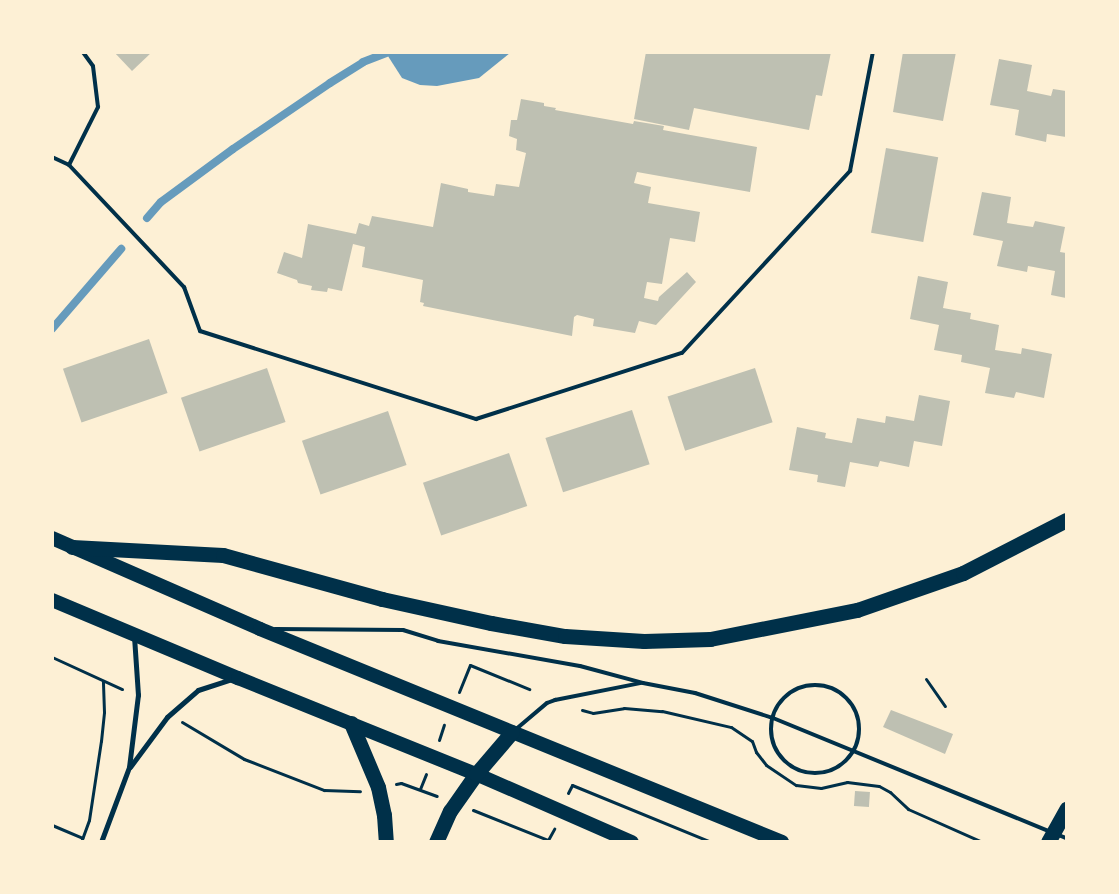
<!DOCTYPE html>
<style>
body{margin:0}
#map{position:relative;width:1119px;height:894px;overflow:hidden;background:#fdf0d5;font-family:"Asap Condensed",sans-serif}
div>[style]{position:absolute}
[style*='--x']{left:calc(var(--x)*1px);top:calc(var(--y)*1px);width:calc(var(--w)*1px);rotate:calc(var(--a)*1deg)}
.water>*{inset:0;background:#669bbc}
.stream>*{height:8px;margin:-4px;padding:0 4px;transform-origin:4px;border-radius:4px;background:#669bbc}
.building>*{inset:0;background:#bec0b2;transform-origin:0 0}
.path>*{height:3px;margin:-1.5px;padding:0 1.5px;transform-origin:1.5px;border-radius:1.5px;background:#003049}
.service>*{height:4px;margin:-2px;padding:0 2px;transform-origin:2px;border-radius:2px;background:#003049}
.service>.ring{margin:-2px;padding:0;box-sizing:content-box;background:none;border:4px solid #003049;border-radius:50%}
.minor>*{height:5px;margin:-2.5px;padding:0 2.5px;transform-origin:2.5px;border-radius:2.5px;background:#003049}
.trunk>*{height:14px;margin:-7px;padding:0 7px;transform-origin:7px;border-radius:7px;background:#003049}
.motorway>*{height:15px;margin:-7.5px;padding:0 7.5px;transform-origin:7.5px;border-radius:7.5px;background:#003049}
span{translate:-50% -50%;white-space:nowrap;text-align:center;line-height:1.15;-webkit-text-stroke:4px #fdf0d5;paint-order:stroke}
.frame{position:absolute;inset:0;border:54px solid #fdf0d5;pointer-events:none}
</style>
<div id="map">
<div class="water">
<div style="clip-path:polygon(386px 53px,510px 53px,479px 78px,437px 86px,420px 85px,402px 78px)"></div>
</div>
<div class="stream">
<div style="--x:147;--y:218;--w:21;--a:-49"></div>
<div style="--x:161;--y:202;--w:89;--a:-36.4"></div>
<div style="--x:233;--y:149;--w:117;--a:-34.2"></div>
<div style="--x:330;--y:83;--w:39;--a:-32"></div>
<div style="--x:363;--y:62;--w:25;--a:-21"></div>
<div style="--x:52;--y:329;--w:106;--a:-49.2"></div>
</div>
<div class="building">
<div style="clip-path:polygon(114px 52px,152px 52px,132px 71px)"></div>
<div style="clip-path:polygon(646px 52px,831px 52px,822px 96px,816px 95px,809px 130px,694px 108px,689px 130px,634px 119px)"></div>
<div style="clip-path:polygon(903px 52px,956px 52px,943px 121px,893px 112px)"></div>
<div style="clip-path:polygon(999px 59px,1032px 65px,1027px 91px,1051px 96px,1053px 89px,1066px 91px,1066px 137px,1047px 134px,1046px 142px,1015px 135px,1019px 110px,990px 105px)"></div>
<div style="clip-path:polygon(521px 99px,544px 103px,544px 106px,556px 108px,555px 110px,633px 124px,634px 121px,664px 126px,663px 130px,757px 147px,750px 192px,637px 172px,634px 183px,651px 187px,648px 203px,700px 212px,695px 242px,670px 238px,662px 284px,647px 282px,644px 298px,658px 301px,659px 297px,687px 272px,696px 282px,656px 325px,639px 321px,635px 333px,593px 326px,594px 319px,577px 315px,574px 317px,572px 336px,423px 306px,424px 303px,420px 302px,423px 280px,362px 267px,365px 247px,353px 244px,342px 291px,328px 288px,327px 292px,311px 290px,312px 286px,298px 283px,297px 280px,277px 273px,284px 252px,302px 258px,308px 224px,356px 234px,359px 223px,369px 226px,372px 216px,433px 227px,441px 183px,468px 189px,468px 192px,494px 196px,496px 184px,519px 187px,526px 153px,516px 150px,517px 139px,509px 136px,511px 120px,517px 120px)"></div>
<div style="left:886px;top:148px;width:53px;height:86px;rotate:10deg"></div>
<div style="clip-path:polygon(982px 192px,1011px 197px,1007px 223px,1033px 227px,1035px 221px,1065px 227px,1060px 252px,1066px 253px,1066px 298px,1051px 295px,1055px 271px,1028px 266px,1027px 272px,997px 266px,1003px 241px,973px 235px)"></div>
<div style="clip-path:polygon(918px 276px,948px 282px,943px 308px,971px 313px,970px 319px,999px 325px,995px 350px,1021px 354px,1022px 348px,1052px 354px,1044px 398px,1016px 392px,1014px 398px,985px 393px,990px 368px,961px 362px,962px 355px,934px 350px,939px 325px,910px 319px)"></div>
<div style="left:149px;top:339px;width:57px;height:91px;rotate:71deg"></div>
<div style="left:267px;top:368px;width:57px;height:91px;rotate:71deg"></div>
<div style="left:755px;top:368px;width:57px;height:92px;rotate:72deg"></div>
<div style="clip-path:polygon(919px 395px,950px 401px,942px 446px,914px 441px,909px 467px,880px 461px,878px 467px,850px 462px,845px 487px,817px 482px,818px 475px,789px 470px,797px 427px,826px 433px,825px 438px,852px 443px,857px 418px,885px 423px,886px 416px,914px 421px)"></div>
<div style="left:632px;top:410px;width:57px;height:91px;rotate:72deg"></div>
<div style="left:388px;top:411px;width:57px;height:91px;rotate:71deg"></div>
<div style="left:509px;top:453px;width:56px;height:91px;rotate:71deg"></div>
<div style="clip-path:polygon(891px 710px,953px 734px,945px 754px,883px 727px)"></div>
<div style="left:855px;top:791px;width:15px;height:15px;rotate:4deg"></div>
</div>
<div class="path">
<div style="--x:52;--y:657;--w:77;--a:24.6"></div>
<div style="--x:926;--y:679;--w:33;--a:55"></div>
<div style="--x:459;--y:692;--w:29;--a:-68"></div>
<div style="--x:470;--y:665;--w:64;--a:22.1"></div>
<div style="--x:582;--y:710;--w:11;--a:15"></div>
<div style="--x:593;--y:713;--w:31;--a:-9"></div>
<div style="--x:624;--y:708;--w:38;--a:5"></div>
<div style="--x:662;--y:711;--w:71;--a:13.1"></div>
<div style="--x:731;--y:727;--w:25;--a:34"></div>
<div style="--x:752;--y:741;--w:12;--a:70"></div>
<div style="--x:756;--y:752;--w:16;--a:52"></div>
<div style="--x:766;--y:765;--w:36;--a:34"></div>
<div style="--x:796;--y:785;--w:25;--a:7"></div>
<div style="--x:821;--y:788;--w:27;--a:-13"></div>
<div style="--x:847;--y:782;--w:32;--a:7"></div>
<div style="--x:879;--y:786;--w:13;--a:29"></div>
<div style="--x:890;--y:792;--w:25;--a:43"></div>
<div style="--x:908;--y:809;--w:81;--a:24"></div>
<div style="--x:182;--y:722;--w:72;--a:30.8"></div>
<div style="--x:244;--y:759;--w:86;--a:21.2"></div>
<div style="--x:324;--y:790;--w:36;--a:2"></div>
<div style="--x:439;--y:740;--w:16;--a:-72"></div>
<div style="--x:396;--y:784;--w:5;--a:-11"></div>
<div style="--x:401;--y:783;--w:38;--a:20"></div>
<div style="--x:420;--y:789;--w:16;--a:-68"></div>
<div style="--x:568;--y:793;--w:9;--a:-63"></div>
<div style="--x:572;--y:785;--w:150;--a:22.3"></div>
<div style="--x:473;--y:810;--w:81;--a:21.8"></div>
<div style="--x:548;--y:840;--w:13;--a:-61"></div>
<div style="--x:52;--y:825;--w:33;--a:23"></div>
<div style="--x:81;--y:842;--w:23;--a:-70"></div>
<div style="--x:89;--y:820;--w:80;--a:-81.4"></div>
<div style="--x:101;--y:741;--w:29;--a:-84"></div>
<div style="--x:104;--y:712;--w:31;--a:-92"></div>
</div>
<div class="service">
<div style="--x:52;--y:157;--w:19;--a:25"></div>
<div style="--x:69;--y:165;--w:168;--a:46.7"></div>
<div style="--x:184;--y:287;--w:47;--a:70"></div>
<div style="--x:200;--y:331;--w:290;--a:17.7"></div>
<div style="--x:476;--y:419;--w:216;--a:-17.8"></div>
<div style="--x:682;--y:353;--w:248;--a:-47.3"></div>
<div style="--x:850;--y:171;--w:121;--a:-79.1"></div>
<div style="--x:69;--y:165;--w:65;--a:-63.4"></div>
<div style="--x:98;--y:107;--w:41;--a:-97"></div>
<div style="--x:93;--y:66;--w:17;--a:-126"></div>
<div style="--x:275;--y:629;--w:128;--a:0.4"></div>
<div style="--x:403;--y:630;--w:37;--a:17"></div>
<div style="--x:438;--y:641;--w:144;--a:10"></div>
<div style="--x:580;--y:666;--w:65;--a:15.1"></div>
<div style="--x:643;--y:683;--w:53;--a:10.9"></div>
<div style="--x:695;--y:693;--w:82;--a:17.8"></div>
<div style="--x:773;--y:718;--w:298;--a:22.3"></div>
<div class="ring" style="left:771px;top:685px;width:84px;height:84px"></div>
<div style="--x:515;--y:730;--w:42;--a:-40.2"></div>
<div style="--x:547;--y:703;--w:9;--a:-21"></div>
<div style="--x:555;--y:700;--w:88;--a:-11.2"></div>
<div style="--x:1056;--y:834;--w:11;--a:22"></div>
</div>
<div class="minor">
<div style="--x:130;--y:767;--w:62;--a:-53.5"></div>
<div style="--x:167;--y:717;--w:41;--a:-41.1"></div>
<div style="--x:198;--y:690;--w:36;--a:-18"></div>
<div style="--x:101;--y:842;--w:80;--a:-69.5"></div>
<div style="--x:129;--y:767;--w:73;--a:-82.9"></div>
<div style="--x:138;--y:695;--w:59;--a:-93.9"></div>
</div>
<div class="trunk">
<div style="--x:52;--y:538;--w:227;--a:23.6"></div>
<div style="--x:260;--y:629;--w:564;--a:22.2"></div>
<div style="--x:52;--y:600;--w:202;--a:22.8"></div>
<div style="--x:238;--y:678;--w:257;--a:22"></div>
<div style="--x:476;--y:774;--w:170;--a:23.6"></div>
</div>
<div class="motorway">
<div style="--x:72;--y:547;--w:151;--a:3"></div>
<div style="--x:223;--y:555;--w:165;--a:15.5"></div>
<div style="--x:382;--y:599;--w:112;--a:12.4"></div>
<div style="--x:491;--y:623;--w:75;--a:10"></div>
<div style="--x:565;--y:636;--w:79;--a:3.6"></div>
<div style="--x:644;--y:641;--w:66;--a:-1.7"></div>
<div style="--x:710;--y:639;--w:150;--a:-11.2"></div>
<div style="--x:857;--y:610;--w:112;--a:-19.2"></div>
<div style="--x:963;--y:573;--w:116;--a:-27.2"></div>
<div style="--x:351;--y:723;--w:69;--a:67.1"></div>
<div style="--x:378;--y:787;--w:29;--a:78"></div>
<div style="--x:384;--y:815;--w:27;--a:86"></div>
<div style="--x:436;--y:842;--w:34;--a:-66"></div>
<div style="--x:450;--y:811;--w:45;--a:-54.9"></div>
<div style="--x:476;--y:774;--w:55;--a:-49.4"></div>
<div style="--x:1048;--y:842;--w:38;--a:-61"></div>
</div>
<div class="frame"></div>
</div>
